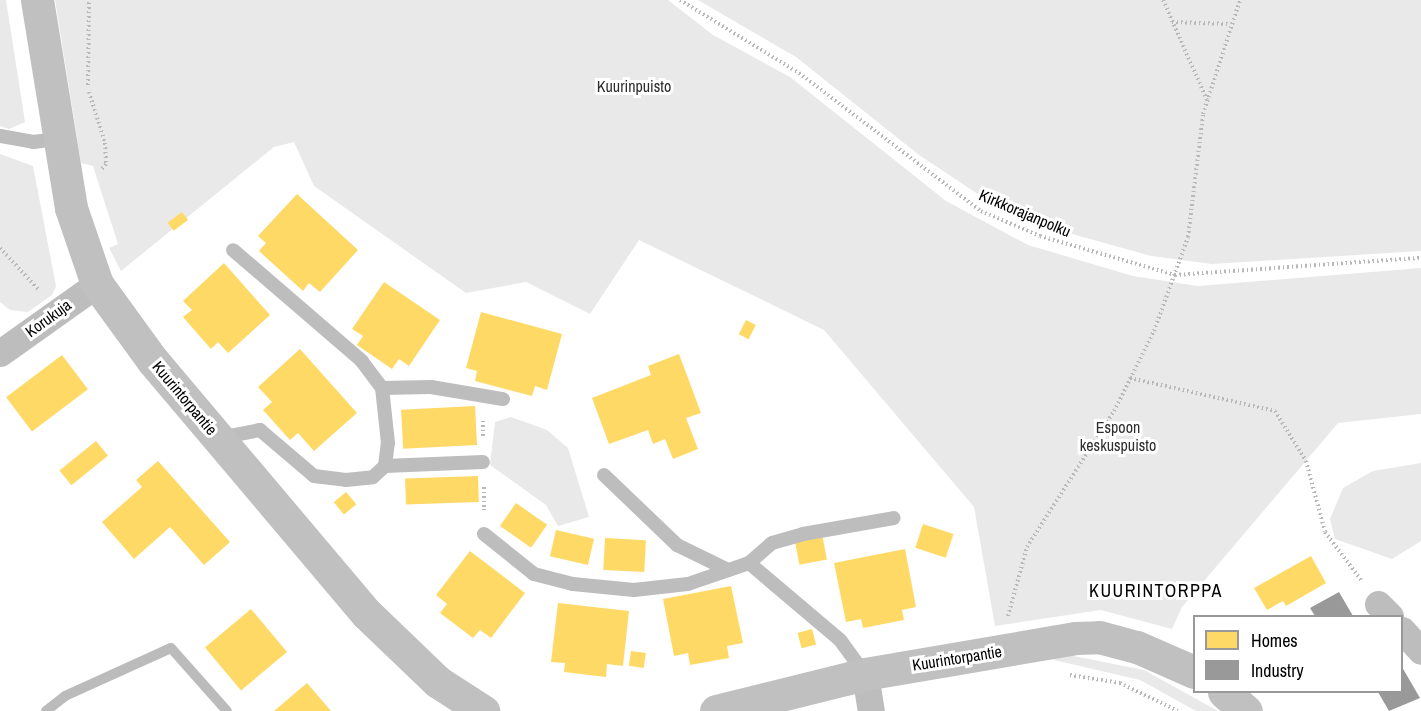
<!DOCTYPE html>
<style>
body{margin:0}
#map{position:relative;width:1421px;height:711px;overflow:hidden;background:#fff;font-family:"Archivo Narrow",sans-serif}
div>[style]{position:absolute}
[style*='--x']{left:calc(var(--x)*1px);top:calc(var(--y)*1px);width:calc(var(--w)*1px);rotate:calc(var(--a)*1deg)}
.green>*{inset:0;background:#e9e9e9}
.homes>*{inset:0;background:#ffd966;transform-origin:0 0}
.industry>*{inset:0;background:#999}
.stream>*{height:10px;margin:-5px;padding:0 5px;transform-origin:5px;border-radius:5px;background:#bbb}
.path>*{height:4px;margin-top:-2px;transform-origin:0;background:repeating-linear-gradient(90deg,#b8b8b8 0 1.5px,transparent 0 4.5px)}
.lane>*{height:14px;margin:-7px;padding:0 7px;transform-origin:7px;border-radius:7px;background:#bdbdbd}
.street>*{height:27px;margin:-13.5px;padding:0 13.5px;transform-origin:13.5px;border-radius:13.5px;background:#bdbdbd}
.secondary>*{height:33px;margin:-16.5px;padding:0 16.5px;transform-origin:16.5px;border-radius:16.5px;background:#c0c0c0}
span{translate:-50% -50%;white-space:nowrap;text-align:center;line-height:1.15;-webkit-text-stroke:6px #fff;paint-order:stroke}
.park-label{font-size:16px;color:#2e2e2e}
.street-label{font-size:16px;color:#000}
.neighbourhood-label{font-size:18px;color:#000;letter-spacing:1.5px}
.legend{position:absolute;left:1193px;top:615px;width:210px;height:78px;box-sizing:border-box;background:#fff;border:2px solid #999;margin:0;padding:8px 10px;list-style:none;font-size:18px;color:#000}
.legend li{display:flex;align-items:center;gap:12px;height:30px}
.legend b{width:30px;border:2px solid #999}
</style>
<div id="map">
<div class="green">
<div style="clip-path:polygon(0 0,6px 0,25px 122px,9px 129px,0 126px)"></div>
<div style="clip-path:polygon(55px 0,668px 0,713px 35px,790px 77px,946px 201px,1028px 245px,1133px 276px,1198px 286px,1421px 268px,1421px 414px,1338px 423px,1182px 607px,1172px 629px,1101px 610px,995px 626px,974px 507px,824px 330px,639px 240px,590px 314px,526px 282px,466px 293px,314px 186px,294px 142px,274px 147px,121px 271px,109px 248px,118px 244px,93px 166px,81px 163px)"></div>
<div style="clip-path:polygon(698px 0,1421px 0,1421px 251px,1212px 264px,1151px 256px,1058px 230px,999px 208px,919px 155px,796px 57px)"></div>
<div style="clip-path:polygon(0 154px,33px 166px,56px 286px,52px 295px,28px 312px,10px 310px,0 302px)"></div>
<div style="clip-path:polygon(511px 417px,547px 430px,568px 448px,589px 517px,558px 526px,546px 505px,490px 465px,495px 422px)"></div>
<div style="clip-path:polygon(1421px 463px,1421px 541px,1392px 559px,1335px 539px,1330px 519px,1343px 488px,1373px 471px)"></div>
<div style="clip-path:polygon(1054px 652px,1144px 670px,1218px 711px,1196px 711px,1140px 680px,1054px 660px)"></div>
</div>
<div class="homes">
<div style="clip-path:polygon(297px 194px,358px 250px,320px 292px,309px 283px,303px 291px,259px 251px,266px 243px,258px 236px)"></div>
<div style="left:182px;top:212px;width:10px;height:18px;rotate:53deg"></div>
<div style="clip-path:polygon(224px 263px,270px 315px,228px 353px,218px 342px,211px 349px,183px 317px,192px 310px,183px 301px)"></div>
<div style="clip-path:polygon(384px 282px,440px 320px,409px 366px,399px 359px,392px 369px,357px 345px,363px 336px,352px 329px)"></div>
<div style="clip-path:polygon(481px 312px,562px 334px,547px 390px,535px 386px,532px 396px,475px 381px,477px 371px,466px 368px)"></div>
<div style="left:746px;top:320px;width:11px;height:16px;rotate:27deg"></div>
<div style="clip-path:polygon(300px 349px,357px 413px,314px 451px,298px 433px,290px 440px,263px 410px,272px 402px,258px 387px)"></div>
<div style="clip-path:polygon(679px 354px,701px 413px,686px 418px,698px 449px,673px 459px,665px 439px,653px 444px,648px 430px,609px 444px,592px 398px,651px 375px,648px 366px)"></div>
<div style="left:62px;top:355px;width:43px;height:70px;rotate:53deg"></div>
<div style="left:475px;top:406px;width:39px;height:74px;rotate:87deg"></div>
<div style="left:96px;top:441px;width:19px;height:47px;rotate:51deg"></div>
<div style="clip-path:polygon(158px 461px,230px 542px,204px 565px,170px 527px,134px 559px,102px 522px,142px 487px,136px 480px)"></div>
<div style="left:478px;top:476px;width:26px;height:73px;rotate:88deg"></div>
<div style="left:346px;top:492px;width:16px;height:16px;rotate:50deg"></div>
<div style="left:516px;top:503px;width:38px;height:28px;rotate:35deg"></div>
<div style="left:923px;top:524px;width:32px;height:25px;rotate:18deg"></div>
<div style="left:556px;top:530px;width:39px;height:27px;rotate:13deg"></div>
<div style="left:822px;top:534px;width:26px;height:28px;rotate:79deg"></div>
<div style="left:605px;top:538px;width:41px;height:32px;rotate:3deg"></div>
<div style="clip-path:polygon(905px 549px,916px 607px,902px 610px,904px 620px,863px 628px,861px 619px,846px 622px,834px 563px)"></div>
<div style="clip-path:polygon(470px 551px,525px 593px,491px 638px,480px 630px,473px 638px,440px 613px,447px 604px,436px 595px)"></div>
<div style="clip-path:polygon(1311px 556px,1326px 583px,1286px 606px,1283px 601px,1267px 610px,1254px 588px)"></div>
<div style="clip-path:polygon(731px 586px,743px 643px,727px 646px,729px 658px,690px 665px,688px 653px,674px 656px,663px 599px)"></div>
<div style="clip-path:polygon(558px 603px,629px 611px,623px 666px,607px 664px,606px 677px,564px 672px,565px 663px,551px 662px)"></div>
<div style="left:251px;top:609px;width:56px;height:60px;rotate:50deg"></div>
<div style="left:812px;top:629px;width:16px;height:15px;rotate:75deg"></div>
<div style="left:631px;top:651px;width:15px;height:15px;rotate:8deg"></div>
<div style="clip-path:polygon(307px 683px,331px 711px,274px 711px)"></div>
</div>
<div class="industry">
<div style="clip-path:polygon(1339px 592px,1353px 616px,1315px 616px,1310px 608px)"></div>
<div style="clip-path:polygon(1402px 667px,1420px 698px,1389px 711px,1378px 692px,1402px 692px)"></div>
</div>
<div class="stream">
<div style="--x:46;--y:711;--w:24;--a:-38"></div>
<div style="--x:65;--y:696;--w:116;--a:-24.4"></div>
<div style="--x:171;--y:648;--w:84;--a:48.4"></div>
</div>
<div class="path">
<div style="--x:680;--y:0;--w:140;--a:31.5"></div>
<div style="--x:799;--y:73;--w:228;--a:37.2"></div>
<div style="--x:981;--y:211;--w:64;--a:23"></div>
<div style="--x:1040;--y:236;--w:141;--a:16.1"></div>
<div style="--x:1175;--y:275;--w:247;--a:-4"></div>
<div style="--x:1163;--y:0;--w:109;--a:66.3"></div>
<div style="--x:1172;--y:22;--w:56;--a:2"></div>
<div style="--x:88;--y:85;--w:85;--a:-89.3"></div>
<div style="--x:89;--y:92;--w:53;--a:72.6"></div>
<div style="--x:105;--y:143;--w:21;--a:87"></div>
<div style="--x:106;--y:164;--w:8;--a:130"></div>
<div style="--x:0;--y:248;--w:56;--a:47.2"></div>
<div style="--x:1130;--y:378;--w:149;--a:12.8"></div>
<div style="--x:1275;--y:411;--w:59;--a:58.2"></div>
<div style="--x:1306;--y:461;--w:73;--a:75"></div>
<div style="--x:1325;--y:532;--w:60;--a:53.1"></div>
<div style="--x:483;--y:421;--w:17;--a:90"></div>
<div style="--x:484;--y:487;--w:23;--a:90"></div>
<div style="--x:1008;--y:616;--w:72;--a:-74.6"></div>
<div style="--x:1027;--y:547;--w:161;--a:-57.4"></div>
<div style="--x:1114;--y:411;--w:89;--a:-63.4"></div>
<div style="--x:1154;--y:331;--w:100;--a:-70.1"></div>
<div style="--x:1188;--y:237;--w:124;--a:-83"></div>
<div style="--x:1203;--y:114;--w:120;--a:-72"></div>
<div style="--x:1070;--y:675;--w:51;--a:9.1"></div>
<div style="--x:1120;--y:683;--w:64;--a:25.8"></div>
</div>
<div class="lane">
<div style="--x:0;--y:136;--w:34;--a:10"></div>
<div style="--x:33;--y:142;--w:25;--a:-7"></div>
<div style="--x:382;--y:388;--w:49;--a:-1.2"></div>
<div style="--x:431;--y:387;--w:73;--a:9.5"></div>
<div style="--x:219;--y:438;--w:42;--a:-11"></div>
<div style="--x:260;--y:430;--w:71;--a:40.4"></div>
<div style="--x:314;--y:476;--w:32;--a:7"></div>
<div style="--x:346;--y:480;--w:27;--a:-6"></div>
<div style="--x:373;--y:477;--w:16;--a:-43"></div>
<div style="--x:385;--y:466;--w:23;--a:-83"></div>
<div style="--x:388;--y:443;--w:55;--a:-96.2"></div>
<div style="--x:382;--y:388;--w:34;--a:-127"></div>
<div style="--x:362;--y:361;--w:170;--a:-139.3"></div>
<div style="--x:385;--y:466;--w:98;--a:-2.3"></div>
<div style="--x:604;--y:475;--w:101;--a:43.8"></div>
<div style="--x:677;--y:545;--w:57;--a:26.1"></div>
<div style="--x:484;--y:534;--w:64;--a:38.7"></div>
<div style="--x:534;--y:574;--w:40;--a:14.4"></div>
<div style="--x:573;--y:584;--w:61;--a:5.6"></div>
<div style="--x:634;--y:590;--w:54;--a:-6.3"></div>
<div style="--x:688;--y:584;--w:65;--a:-19"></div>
<div style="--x:749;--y:563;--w:119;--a:40.2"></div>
<div style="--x:840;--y:640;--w:42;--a:53.7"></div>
<div style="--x:749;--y:563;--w:30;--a:-41"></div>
<div style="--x:772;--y:543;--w:32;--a:-16"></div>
<div style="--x:803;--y:534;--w:92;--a:-10"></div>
</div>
<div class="street">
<div style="--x:0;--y:353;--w:119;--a:-35.4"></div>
<div style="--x:1378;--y:604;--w:17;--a:45"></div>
<div style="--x:1402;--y:630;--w:28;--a:48"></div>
<div style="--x:865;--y:674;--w:37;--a:81"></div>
</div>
<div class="secondary">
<div style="--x:37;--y:0;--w:211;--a:80.7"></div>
<div style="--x:71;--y:208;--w:80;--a:71.1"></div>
<div style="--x:97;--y:284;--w:95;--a:54"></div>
<div style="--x:153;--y:361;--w:331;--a:49.8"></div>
<div style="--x:367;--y:614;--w:98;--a:43.8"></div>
<div style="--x:438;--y:682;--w:54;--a:32.8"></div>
<div style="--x:1224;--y:692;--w:29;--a:41"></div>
<div style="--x:716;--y:711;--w:154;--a:-13.9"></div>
<div style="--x:865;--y:674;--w:213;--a:-9.7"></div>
<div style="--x:1075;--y:638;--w:24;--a:-2"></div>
<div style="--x:1099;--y:637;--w:39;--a:15"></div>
<div style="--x:1137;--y:647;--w:62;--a:23.7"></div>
</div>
<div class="park-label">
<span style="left:634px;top:86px">Kuurinpuisto</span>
<span style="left:1118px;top:436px">Espoon<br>keskuspuisto</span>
</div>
<div class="street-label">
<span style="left:1025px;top:213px;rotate:23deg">Kirkkorajanpolku</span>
<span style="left:48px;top:318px;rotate:-36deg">Korukuja</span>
<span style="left:185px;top:398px;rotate:50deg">Kuurintorpantie</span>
<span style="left:957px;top:658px;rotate:-9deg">Kuurintorpantie</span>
</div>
<div class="neighbourhood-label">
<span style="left:1156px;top:591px">KUURINTORPPA</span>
</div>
<ul class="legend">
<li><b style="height:16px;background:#ffd966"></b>Homes</li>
<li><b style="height:16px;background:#999"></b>Industry</li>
</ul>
</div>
